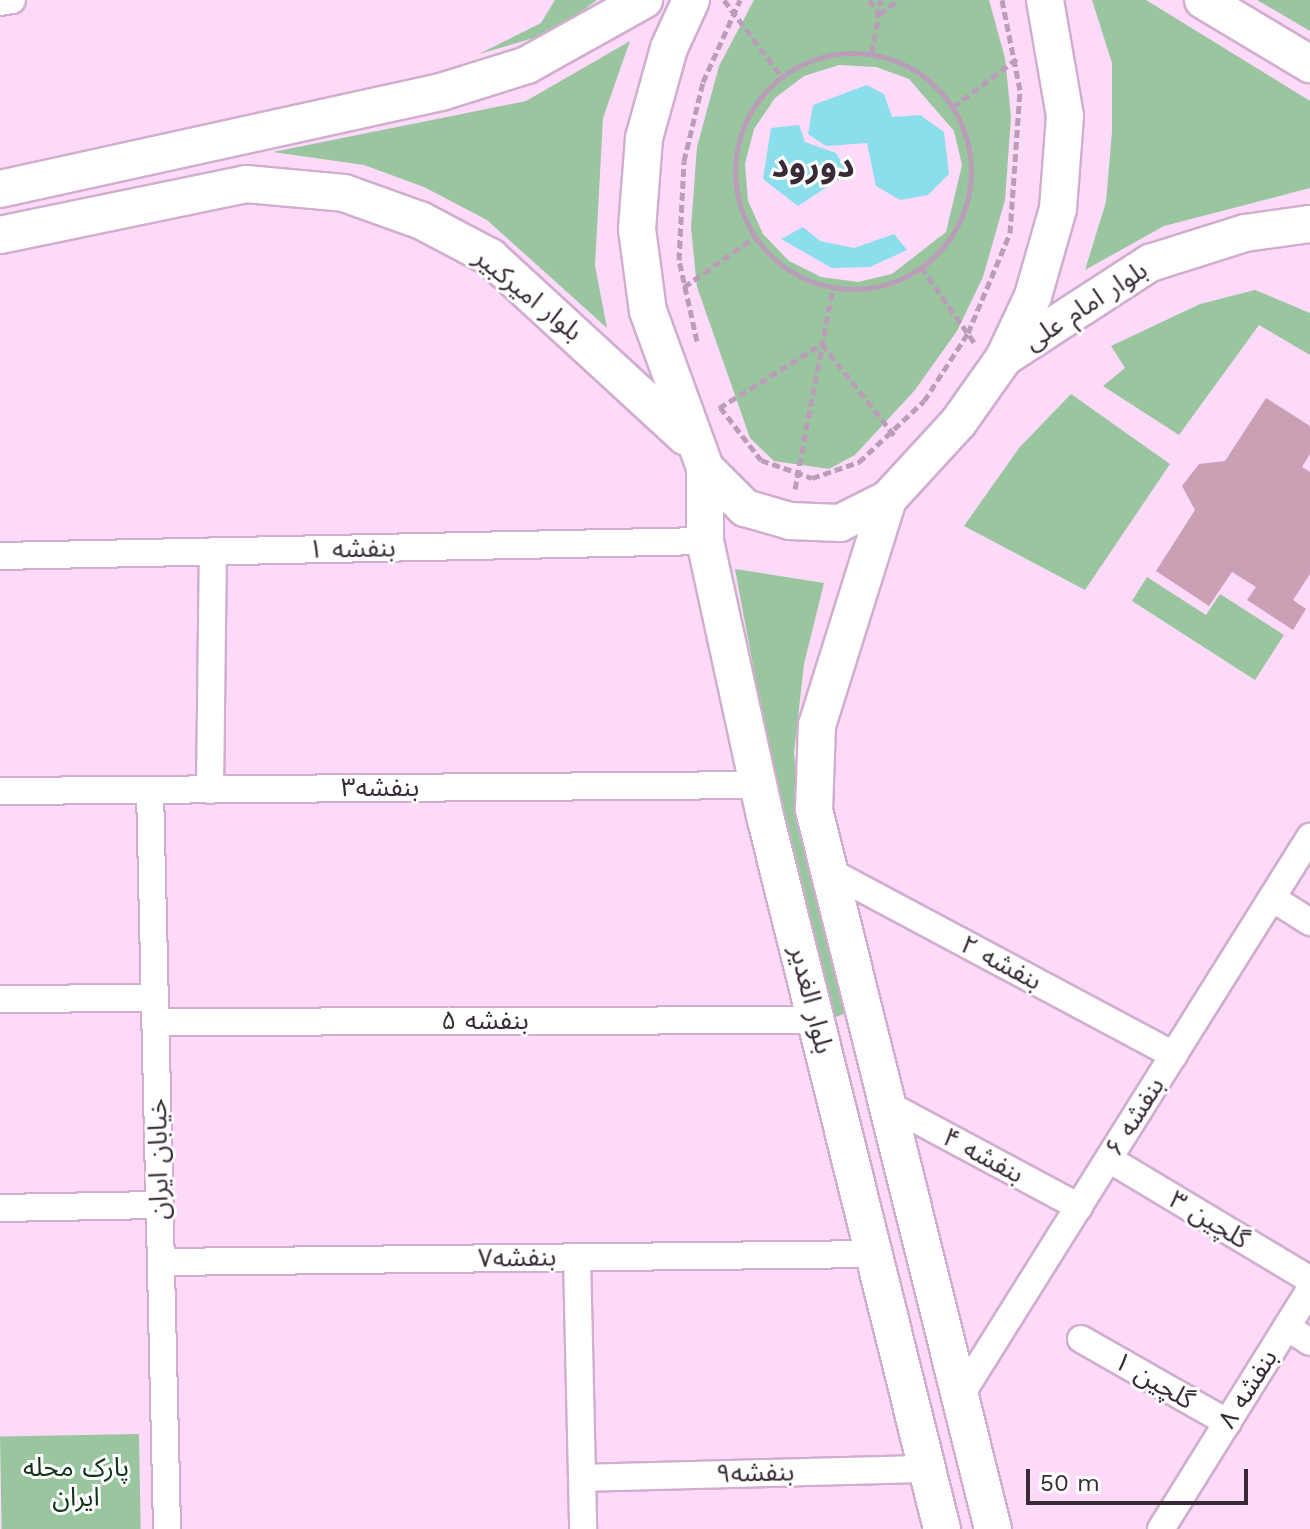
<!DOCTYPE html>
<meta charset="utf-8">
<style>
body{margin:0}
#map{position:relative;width:1310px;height:1529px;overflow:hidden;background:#fdd9fa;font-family:"Work Sans","Noto Sans Arabic",sans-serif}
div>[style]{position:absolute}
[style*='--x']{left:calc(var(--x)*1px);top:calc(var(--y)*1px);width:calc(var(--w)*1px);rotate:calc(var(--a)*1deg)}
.green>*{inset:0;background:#99c69f;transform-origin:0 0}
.water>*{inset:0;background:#8bdeeb}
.building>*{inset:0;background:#cb9fb4}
.path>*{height:5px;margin-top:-2.5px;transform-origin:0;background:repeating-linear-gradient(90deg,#ba9db8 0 8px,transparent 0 12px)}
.path>.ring{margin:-2.5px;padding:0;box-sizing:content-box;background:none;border:5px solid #ba9db8;border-radius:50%}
.roads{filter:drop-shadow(2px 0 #d0aece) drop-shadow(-2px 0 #d0aece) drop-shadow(0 2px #d0aece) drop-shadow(0 -2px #d0aece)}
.minor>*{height:26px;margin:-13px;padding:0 13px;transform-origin:13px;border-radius:13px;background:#fff}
.secondary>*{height:36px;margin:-18px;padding:0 18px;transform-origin:18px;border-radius:18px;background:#fff}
span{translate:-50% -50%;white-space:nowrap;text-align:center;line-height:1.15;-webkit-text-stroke:6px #fff;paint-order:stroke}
.street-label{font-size:26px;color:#382a37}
.park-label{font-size:26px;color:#0d3417}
.district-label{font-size:34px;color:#382a37;font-weight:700}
.scale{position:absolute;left:1026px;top:1469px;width:222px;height:36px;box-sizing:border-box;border:4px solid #382a37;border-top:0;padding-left:10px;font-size:24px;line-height:28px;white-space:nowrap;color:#382a37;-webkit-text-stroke:6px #fff;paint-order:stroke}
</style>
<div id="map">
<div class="green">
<div style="clip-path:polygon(555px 0,597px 0,554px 32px,479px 54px,541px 23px)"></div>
<div style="clip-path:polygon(evenodd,754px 0,989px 0,1005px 58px,1011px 117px,1005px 200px,983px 277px,957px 331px,915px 390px,855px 455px,829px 469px,774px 461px,750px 438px,697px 287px,691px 228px,697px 147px,719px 66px,754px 0,839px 65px,876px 67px,909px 79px,954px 131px,962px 165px,946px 232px,892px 274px,858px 282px,821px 277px,789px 261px,763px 234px,748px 201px,745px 164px,754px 129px,775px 98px,804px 76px,839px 65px)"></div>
<div style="clip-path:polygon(1092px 0,1146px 0,1310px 101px,1310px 188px,1164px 226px,1085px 270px,1106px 202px,1112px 132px,1112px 63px)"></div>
<div style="clip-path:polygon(1257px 0,1310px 0,1310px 31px)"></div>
<div style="clip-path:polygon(630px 41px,603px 118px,595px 266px,607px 328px,487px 220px,424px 187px,364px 165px,273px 152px,526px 101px)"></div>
<div style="clip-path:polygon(1255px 290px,1310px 313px,1310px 355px,1259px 325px,1179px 435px,1103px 386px,1125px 368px,1111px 346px,1200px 304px)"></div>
<div style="clip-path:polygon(1071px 394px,1170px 464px,1085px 590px,964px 526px,1019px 448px)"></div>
<div style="clip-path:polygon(735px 569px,824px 583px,804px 664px,794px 753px,802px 826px,844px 1014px,833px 1018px,785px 837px)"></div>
<div style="clip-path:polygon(1147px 577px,1206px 615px,1220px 594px,1284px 635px,1255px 680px,1132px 601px)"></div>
<div style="left:139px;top:1434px;width:95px;height:139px;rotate:89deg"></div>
</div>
<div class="water">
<div style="clip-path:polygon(867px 85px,884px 94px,892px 117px,920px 115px,944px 132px,949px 174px,928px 195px,900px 200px,876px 186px,867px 143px,826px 146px,808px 134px,813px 105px)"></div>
<div style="clip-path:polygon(799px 125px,805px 142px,836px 153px,848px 173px,798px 206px,763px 179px,771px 128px)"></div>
<div style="clip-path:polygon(803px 227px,820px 241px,854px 248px,894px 234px,907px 250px,870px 267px,832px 268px,781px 239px)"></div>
</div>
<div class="building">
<div style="clip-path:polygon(1266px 398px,1310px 426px,1310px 454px,1302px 467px,1310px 472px,1310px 574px,1293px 600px,1306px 609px,1293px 630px,1247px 600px,1256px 587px,1232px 572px,1209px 606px,1156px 571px,1195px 510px,1182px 486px,1199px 464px,1225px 461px)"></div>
</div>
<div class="path">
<div style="--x:724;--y:0;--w:96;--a:53"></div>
<div style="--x:869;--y:0;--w:17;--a:54"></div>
<div style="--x:879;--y:14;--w:24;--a:-36"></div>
<div class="ring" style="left:735px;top:53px;width:231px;height:231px"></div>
<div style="--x:872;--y:53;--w:54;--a:-80.4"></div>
<div style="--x:953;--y:107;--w:83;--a:-37.1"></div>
<div style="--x:921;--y:267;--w:95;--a:54.8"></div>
<div style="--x:684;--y:287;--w:87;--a:-35.2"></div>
<div style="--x:697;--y:341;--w:83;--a:-102.5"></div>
<div style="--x:679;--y:260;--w:99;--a:-87.1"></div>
<div style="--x:684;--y:161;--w:81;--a:-76.5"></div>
<div style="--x:703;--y:82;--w:90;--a:-65.7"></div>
<div style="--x:720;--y:407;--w:67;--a:52.3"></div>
<div style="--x:761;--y:460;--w:54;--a:19.4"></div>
<div style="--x:812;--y:478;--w:50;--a:-18.8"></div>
<div style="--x:859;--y:462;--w:89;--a:-43.2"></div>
<div style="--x:924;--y:401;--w:81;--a:-57.1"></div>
<div style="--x:968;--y:333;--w:108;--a:-67.2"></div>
<div style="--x:1010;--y:233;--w:143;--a:-86"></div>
<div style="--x:1020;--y:90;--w:92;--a:-101.3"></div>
<div style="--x:719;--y:408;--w:121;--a:-31.9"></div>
<div style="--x:822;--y:344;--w:117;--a:51.6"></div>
<div style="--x:795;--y:489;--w:205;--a:-79.3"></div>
</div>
<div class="roads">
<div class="minor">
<div style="--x:0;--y:2;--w:12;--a:-9"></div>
<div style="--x:0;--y:556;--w:705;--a:-1.22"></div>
<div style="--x:150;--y:790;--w:739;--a:88.68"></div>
<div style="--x:210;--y:790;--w:239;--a:-89.3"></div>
<div style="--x:0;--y:791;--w:760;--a:-0.45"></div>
<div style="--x:829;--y:871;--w:391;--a:28.1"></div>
<div style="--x:1272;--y:898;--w:45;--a:32.3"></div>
<div style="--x:0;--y:999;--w:155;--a:-0.4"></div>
<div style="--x:155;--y:1022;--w:661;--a:-0.17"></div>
<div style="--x:887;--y:1104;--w:218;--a:28.2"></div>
<div style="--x:1109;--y:1159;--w:235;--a:31"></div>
<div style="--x:0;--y:1208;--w:160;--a:-1.1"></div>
<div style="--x:577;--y:1257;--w:272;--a:88.7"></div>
<div style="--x:161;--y:1262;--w:713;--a:-0.64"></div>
<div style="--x:1287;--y:1327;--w:27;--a:33"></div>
<div style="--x:1081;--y:1339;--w:169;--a:29.7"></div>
<div style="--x:960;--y:1396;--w:660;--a:-57.95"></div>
<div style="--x:582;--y:1478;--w:346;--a:-1.5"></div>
<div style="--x:1161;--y:1529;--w:282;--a:-58.1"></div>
</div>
<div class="secondary">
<div style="--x:691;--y:0;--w:53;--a:114.6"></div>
<div style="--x:669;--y:48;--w:93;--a:105.5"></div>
<div style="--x:644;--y:138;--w:91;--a:94.4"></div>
<div style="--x:637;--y:229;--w:83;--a:82.4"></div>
<div style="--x:648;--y:311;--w:167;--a:70"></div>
<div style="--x:705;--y:468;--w:57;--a:45"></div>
<div style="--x:745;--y:508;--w:47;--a:16.1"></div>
<div style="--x:790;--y:521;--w:50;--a:2.3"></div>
<div style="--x:840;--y:523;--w:54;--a:-26.6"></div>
<div style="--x:888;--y:499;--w:103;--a:-47.4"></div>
<div style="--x:958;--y:423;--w:80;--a:-54.7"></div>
<div style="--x:1004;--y:358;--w:68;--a:-64.9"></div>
<div style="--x:1033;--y:296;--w:91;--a:-74"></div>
<div style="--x:1058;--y:209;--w:93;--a:-85.7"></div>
<div style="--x:1065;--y:116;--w:118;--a:-99.8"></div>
<div style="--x:1203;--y:0;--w:125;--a:30.9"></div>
<div style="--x:0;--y:189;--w:452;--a:-12.4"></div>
<div style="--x:441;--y:92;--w:90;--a:-17.4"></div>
<div style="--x:527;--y:65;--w:134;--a:-29.1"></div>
<div style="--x:0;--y:235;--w:251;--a:-11.7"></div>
<div style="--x:246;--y:184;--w:98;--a:5.2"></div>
<div style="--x:344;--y:193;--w:83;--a:19.7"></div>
<div style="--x:422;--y:221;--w:77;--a:27.9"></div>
<div style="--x:490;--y:257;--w:265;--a:42.6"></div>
<div style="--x:1005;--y:357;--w:173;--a:-33"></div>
<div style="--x:1150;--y:263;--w:100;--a:-17.5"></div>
<div style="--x:1245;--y:233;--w:66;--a:-7.9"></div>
<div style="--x:705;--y:468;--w:73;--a:90"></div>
<div style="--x:705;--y:541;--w:286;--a:77.7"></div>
<div style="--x:766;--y:820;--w:731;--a:76.06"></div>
<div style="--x:888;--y:499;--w:237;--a:107.4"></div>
<div style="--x:817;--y:725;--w:85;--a:92"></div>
<div style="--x:814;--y:810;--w:741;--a:76.02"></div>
</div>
</div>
<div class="street-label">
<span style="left:528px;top:295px;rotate:39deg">بلوار امیرکبیر</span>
<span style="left:1086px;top:306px;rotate:-33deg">بلوار امام علی</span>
<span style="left:352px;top:549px;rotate:-1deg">بنفشه ۱</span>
<span style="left:380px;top:788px">بنفشه۳</span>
<span style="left:1001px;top:963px;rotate:28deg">بنفشه ۲</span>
<span style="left:811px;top:1000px;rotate:76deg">بلوار الغدیر</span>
<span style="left:485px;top:1021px">بنفشه ۵</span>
<span style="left:1135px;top:1117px;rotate:-58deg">بنفشه ۶</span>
<span style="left:983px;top:1156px;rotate:28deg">بنفشه ۴</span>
<span style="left:159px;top:1159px;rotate:-91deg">خیابان ایران</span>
<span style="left:1209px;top:1220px;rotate:31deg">گلچین ۳</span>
<span style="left:517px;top:1258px;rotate:-1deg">بنفشه۷</span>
<span style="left:1154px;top:1381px;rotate:30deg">گلچین ۱</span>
<span style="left:1248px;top:1389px;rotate:-58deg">بنفشه ۸</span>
<span style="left:755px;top:1473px;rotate:-1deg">بنفشه۹</span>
</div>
<div class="park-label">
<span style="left:76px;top:1483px">پارک محله<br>ایران</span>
</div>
<div class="district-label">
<span style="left:813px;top:166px">دورود</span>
</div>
<div class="scale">50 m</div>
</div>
